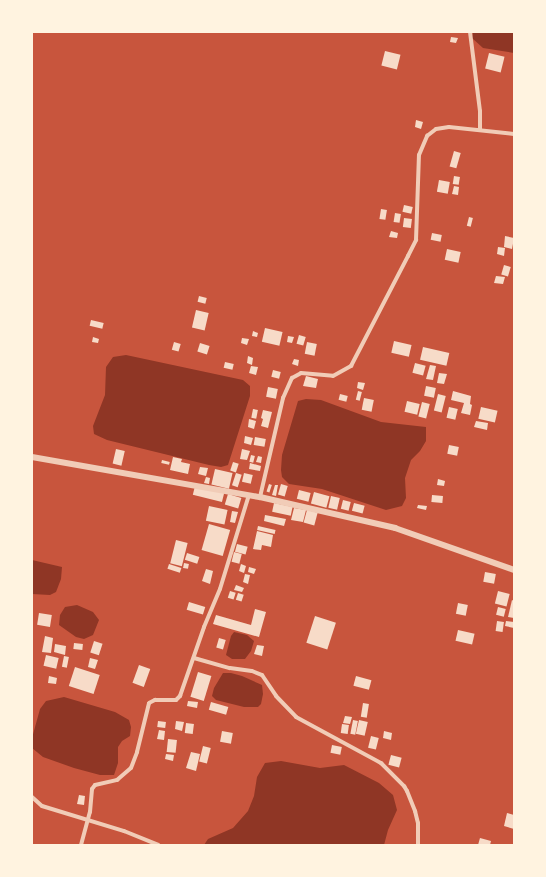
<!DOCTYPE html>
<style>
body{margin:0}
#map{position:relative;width:546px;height:877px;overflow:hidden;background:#c8553d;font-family:Signika,sans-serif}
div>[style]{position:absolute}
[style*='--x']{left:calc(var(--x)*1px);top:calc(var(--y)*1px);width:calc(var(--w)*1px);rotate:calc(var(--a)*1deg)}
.water>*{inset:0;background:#8f3625}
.building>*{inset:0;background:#f7dbc8;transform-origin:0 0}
.minor>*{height:4px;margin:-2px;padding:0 2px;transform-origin:2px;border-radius:2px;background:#f1ccb7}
.tertiary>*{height:6px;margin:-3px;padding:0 3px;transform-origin:3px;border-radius:3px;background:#f1ccb7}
span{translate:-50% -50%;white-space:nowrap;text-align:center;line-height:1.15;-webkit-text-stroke:3px #fff3e0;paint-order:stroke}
.frame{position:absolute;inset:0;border:33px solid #fff3e0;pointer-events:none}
</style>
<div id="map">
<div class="water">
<div style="clip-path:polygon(473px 32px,514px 32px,514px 53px,483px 48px,472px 38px)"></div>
<div style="clip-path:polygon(126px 355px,243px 380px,250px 386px,250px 396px,228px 465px,221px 467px,209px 465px,107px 440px,94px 434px,93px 426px,105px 395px,106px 367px,113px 357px)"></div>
<div style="clip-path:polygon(306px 399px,321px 400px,381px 422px,426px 427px,426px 441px,420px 451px,411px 460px,405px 478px,406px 498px,402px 506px,386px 510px,322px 489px,289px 484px,282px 477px,281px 470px,282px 455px,298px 401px)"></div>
<div style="clip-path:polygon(32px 560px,62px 567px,61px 579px,56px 592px,50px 595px,32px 594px)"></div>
<div style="clip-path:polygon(77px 605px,93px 612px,99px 620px,93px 635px,84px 639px,76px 637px,59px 625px,60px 615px,65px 607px)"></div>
<div style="clip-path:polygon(234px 632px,247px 635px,254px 641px,251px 651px,245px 659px,232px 659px,226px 655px,231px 636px)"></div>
<div style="clip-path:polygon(223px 673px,231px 673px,242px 676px,262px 685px,263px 694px,261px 704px,258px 707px,244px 707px,216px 700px,212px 696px,214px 688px)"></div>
<div style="clip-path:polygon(64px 697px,115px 712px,129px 720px,131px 727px,130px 736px,122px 741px,118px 747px,118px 763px,114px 775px,100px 775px,74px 768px,43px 757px,32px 748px,32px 738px,40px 709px,46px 701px)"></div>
<div style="clip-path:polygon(281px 761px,320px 768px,344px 765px,379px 783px,393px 795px,397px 810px,388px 830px,384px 845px,204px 845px,208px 839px,233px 828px,248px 811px,254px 796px,257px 777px,265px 763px)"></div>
</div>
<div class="building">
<div style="clip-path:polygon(451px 37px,458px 38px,456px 43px,450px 42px)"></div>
<div style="left:385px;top:51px;width:16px;height:15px;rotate:14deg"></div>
<div style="left:489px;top:53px;width:16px;height:16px;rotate:14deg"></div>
<div style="clip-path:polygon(416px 120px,423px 122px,421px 129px,415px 127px)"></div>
<div style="left:454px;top:151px;width:7px;height:16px;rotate:16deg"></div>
<div style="left:454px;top:176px;width:6px;height:8px;rotate:9deg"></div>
<div style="left:439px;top:180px;width:11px;height:12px;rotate:10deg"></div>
<div style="clip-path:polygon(454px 186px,459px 187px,458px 195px,452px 194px)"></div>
<div style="left:404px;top:205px;width:9px;height:7px;rotate:13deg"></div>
<div style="left:381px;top:209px;width:6px;height:10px;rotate:9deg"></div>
<div style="left:395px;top:213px;width:6px;height:9px;rotate:9deg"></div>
<div style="left:469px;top:217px;width:4px;height:9px;rotate:14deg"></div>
<div style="left:404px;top:218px;width:8px;height:9px;rotate:7deg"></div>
<div style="clip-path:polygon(391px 231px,398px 233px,397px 238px,389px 237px)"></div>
<div style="left:432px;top:233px;width:10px;height:7px;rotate:11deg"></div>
<div style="clip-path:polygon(505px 236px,514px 238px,512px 249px,504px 247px)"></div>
<div style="clip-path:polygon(498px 247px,505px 248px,504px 256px,497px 254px)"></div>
<div style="left:447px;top:249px;width:14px;height:11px;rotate:12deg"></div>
<div style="left:504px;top:265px;width:7px;height:10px;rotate:16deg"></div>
<div style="clip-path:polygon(496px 276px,505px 277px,503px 284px,494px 283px)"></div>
<div style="left:199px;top:296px;width:8px;height:6px;rotate:14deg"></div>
<div style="left:196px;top:310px;width:13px;height:18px;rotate:13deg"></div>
<div style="left:91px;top:320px;width:13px;height:6px;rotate:13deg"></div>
<div style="left:265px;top:328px;width:18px;height:14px;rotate:13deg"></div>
<div style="clip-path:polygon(253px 331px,258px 333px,257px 337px,252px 336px)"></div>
<div style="left:299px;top:335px;width:7px;height:9px;rotate:16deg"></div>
<div style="clip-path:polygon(288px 336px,294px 337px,292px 343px,287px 342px)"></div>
<div style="clip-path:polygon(93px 337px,99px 339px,98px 343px,92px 342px)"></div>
<div style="clip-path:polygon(242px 338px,249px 339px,247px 345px,241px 343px)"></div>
<div style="left:394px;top:341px;width:18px;height:12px;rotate:13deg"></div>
<div style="left:174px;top:342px;width:7px;height:8px;rotate:16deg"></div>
<div style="left:307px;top:342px;width:10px;height:12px;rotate:11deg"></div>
<div style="left:200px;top:343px;width:10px;height:9px;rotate:17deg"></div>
<div style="left:423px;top:347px;width:27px;height:13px;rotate:13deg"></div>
<div style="clip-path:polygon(248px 356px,253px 358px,252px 365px,247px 363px)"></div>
<div style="clip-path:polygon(294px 359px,299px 360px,298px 366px,292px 364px)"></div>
<div style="left:225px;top:362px;width:9px;height:6px;rotate:13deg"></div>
<div style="left:415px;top:363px;width:11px;height:10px;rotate:15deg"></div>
<div style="clip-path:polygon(430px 365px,436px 366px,433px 380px,426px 379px)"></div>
<div style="clip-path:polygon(251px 366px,258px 367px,256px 375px,249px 373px)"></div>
<div style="left:273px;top:370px;width:8px;height:7px;rotate:14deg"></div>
<div style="clip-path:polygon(439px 373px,447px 374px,444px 384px,437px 383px)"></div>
<div style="clip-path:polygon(306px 376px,318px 379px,316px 388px,303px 386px)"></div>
<div style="clip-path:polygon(358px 382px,365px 383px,363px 390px,357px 388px)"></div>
<div style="left:426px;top:386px;width:10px;height:10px;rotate:11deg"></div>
<div style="left:268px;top:387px;width:10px;height:10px;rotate:11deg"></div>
<div style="left:358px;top:391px;width:4px;height:9px;rotate:14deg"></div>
<div style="clip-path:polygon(453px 391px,471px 396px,470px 404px,472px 405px,470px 415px,461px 413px,464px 403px,451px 400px)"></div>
<div style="left:340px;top:394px;width:8px;height:6px;rotate:14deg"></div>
<div style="left:438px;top:394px;width:8px;height:17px;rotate:14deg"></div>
<div style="left:364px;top:398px;width:10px;height:12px;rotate:11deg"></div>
<div style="left:407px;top:401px;width:13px;height:11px;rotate:13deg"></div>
<div style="left:422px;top:402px;width:8px;height:15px;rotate:14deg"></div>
<div style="left:449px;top:407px;width:9px;height:11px;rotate:13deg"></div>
<div style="left:481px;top:407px;width:17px;height:12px;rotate:13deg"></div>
<div style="left:253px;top:409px;width:5px;height:9px;rotate:11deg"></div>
<div style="clip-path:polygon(263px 410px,272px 412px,268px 428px,261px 426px,263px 419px,261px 418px)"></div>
<div style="clip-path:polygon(249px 419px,256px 421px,254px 429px,248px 427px)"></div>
<div style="clip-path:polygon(476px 421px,488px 423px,487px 430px,474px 427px)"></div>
<div style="clip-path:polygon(245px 436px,253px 438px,251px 445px,244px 443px)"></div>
<div style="left:255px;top:437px;width:11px;height:8px;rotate:10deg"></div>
<div style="left:449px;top:445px;width:10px;height:9px;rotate:11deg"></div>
<div style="left:116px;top:449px;width:9px;height:15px;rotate:13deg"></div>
<div style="clip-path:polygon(242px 449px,250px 451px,247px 460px,240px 459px)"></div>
<div style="left:251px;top:455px;width:4px;height:7px;rotate:14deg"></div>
<div style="clip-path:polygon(258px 456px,262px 457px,261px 463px,256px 462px)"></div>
<div style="clip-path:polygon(173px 457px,182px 459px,181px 462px,190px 464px,188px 474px,170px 470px)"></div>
<div style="left:162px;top:460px;width:8px;height:3px;rotate:14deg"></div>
<div style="left:233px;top:462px;width:6px;height:9px;rotate:18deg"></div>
<div style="clip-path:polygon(250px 463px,261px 466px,260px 471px,249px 469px)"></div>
<div style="clip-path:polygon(200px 467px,208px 468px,206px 476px,198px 474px)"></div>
<div style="left:215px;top:469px;width:18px;height:16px;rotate:13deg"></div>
<div style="left:236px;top:473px;width:6px;height:13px;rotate:18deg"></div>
<div style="left:244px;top:473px;width:9px;height:9px;rotate:13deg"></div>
<div style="clip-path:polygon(206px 477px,210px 478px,209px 484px,204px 483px)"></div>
<div style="clip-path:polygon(438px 479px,445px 481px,444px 486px,437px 485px)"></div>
<div style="left:269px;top:484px;width:3px;height:8px;rotate:18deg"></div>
<div style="left:281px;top:484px;width:7px;height:11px;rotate:16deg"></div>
<div style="clip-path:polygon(275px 485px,278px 485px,276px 496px,272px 495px)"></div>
<div style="left:195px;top:486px;width:30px;height:9px;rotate:14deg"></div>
<div style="left:299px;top:490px;width:12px;height:9px;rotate:14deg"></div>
<div style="left:314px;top:492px;width:16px;height:12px;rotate:15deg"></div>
<div style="left:228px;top:494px;width:14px;height:11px;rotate:17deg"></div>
<div style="left:432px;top:495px;width:11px;height:7px;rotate:5deg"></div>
<div style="left:331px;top:496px;width:9px;height:12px;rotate:13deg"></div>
<div style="left:343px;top:500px;width:8px;height:9px;rotate:14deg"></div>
<div style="left:274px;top:503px;width:19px;height:9px;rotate:12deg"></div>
<div style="left:354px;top:503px;width:11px;height:8px;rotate:15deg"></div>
<div style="clip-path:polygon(418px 505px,427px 506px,426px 510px,417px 508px)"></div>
<div style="left:209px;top:506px;width:19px;height:15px;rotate:12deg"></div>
<div style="clip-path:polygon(294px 508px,306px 510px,303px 522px,291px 520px)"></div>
<div style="left:307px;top:510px;width:11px;height:13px;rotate:15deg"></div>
<div style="clip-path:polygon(232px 511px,238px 512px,235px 523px,230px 522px)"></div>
<div style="clip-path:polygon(265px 515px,286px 519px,284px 526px,264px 521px)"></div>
<div style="left:209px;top:524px;width:22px;height:27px;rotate:16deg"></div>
<div style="left:258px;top:526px;width:18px;height:4px;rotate:13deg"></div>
<div style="clip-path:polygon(257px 531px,273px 535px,271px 547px,262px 545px,261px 550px,253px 549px)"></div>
<div style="left:176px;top:540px;width:12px;height:24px;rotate:14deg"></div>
<div style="left:237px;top:544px;width:11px;height:8px;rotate:15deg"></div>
<div style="left:234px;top:552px;width:8px;height:10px;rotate:14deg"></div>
<div style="left:187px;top:553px;width:13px;height:7px;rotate:18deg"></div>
<div style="left:184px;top:563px;width:5px;height:5px;rotate:11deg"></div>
<div style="left:169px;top:564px;width:13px;height:5px;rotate:18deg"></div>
<div style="clip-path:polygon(241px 564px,246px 566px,244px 573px,239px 571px)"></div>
<div style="clip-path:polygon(249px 567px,256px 569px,254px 574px,248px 572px)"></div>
<div style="clip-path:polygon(206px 569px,213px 571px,210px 584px,202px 581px)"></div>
<div style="left:485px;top:572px;width:11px;height:10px;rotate:10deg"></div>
<div style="clip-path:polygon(245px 574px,250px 575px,248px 584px,243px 582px)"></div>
<div style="clip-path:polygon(236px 585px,244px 588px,242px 592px,234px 590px)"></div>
<div style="left:230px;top:591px;width:6px;height:7px;rotate:18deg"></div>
<div style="left:498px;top:591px;width:12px;height:13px;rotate:14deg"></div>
<div style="left:238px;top:593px;width:6px;height:7px;rotate:18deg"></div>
<div style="clip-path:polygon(512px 600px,514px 601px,514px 618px,508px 617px)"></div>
<div style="left:189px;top:602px;width:17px;height:8px;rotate:17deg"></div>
<div style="left:458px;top:603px;width:10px;height:11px;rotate:11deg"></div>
<div style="left:498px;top:607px;width:8px;height:8px;rotate:14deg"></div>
<div style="clip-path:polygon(255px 609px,266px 612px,259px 637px,213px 624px,216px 615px,251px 625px)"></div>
<div style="left:39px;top:613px;width:13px;height:12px;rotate:9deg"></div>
<div style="left:315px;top:616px;width:22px;height:28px;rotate:18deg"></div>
<div style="left:497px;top:621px;width:7px;height:10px;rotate:8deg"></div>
<div style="clip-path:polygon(506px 621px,514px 622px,514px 628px,505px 626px)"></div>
<div style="left:458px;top:630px;width:17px;height:11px;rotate:13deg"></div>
<div style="clip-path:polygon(45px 636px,53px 638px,51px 653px,42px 652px)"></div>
<div style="left:219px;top:638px;width:7px;height:10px;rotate:16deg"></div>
<div style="left:94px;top:641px;width:9px;height:12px;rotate:18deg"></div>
<div style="left:74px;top:643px;width:9px;height:6px;rotate:6deg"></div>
<div style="clip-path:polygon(55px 644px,66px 646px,65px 655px,54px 652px)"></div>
<div style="clip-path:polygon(257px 645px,264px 646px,262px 656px,254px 654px)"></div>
<div style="left:46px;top:655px;width:13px;height:11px;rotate:13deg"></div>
<div style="left:64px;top:656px;width:5px;height:11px;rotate:11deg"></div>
<div style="clip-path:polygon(90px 658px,98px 660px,95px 669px,88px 667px)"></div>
<div style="left:139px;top:665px;width:12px;height:19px;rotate:20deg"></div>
<div style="left:75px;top:667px;width:26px;height:20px;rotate:18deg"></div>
<div style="left:198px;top:672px;width:14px;height:26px;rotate:17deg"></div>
<div style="clip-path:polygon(49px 676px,57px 678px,56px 684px,48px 683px)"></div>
<div style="left:356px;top:676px;width:16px;height:10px;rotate:15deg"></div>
<div style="clip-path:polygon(188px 701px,198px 702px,197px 708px,187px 706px)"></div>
<div style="left:211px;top:702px;width:18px;height:8px;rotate:16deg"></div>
<div style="left:363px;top:703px;width:6px;height:14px;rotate:9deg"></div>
<div style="clip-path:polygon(345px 716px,352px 717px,350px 724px,343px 723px)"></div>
<div style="left:353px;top:720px;width:5px;height:14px;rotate:11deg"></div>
<div style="left:359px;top:720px;width:9px;height:14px;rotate:13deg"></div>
<div style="left:158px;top:721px;width:8px;height:6px;rotate:7deg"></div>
<div style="clip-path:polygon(176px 721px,184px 722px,182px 731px,175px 729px)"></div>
<div style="left:186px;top:723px;width:8px;height:10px;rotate:7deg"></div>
<div style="left:342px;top:724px;width:7px;height:9px;rotate:8deg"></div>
<div style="clip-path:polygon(159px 730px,165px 731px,164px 740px,157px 739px)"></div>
<div style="left:222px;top:731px;width:11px;height:11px;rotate:10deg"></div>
<div style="clip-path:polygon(384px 731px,392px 733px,391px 740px,383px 738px)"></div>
<div style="left:371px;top:736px;width:8px;height:12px;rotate:14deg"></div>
<div style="left:168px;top:739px;width:9px;height:13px;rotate:6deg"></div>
<div style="left:332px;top:745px;width:10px;height:8px;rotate:11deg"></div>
<div style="left:203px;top:746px;width:8px;height:16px;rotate:14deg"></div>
<div style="clip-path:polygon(191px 752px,200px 754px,196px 771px,186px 768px)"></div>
<div style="clip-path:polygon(166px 754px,174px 755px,173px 761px,165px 759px)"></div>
<div style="left:391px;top:755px;width:11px;height:10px;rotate:15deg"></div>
<div style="clip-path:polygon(79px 795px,85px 796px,84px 805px,77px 804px)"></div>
<div style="clip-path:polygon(507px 813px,514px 815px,514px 829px,504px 826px)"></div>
<div style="clip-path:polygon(480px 838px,491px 841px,490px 845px,478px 845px)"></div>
</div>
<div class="minor">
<div style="--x:470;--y:32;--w:80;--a:82.8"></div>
<div style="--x:480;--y:111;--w:18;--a:90"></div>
<div style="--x:260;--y:497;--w:102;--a:-76.9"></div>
<div style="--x:283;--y:398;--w:22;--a:-66"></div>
<div style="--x:292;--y:378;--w:10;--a:-29"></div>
<div style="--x:301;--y:373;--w:32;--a:5"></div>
<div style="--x:333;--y:376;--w:21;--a:-29"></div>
<div style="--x:351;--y:366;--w:124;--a:-62.6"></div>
<div style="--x:408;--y:256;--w:18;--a:-63"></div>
<div style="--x:416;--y:240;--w:85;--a:-88"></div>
<div style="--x:419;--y:155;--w:21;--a:-67"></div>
<div style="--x:427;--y:136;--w:11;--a:-38"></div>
<div style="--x:436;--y:129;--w:13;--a:-9"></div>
<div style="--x:449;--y:127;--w:65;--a:6.1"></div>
<div style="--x:194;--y:658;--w:37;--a:16"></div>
<div style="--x:230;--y:668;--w:22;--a:8"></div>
<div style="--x:252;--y:671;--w:11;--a:22"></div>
<div style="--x:262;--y:675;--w:25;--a:56"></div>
<div style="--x:276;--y:696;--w:29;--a:46"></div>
<div style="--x:296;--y:717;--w:97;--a:28.4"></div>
<div style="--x:381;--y:763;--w:33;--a:45"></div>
<div style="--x:404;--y:786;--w:6;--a:59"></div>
<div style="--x:407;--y:791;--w:22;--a:68"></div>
<div style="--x:415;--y:811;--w:12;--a:76"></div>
<div style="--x:418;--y:823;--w:22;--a:90"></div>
<div style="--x:32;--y:797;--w:13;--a:42"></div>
<div style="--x:42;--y:806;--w:86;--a:17"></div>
<div style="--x:124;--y:831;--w:37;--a:22"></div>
<div style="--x:81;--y:845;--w:34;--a:-75"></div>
<div style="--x:90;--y:812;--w:23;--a:-85"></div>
<div style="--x:92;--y:789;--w:5;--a:-53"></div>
<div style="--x:95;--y:785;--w:23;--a:-13"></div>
<div style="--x:117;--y:780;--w:18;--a:-41"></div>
<div style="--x:131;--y:768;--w:17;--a:-69"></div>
<div style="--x:137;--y:752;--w:50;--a:-76.2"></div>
<div style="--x:149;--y:703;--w:7;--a:-27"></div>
<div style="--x:155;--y:700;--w:21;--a:0"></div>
<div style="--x:176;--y:700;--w:6;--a:-45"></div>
<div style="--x:180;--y:696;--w:73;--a:-70.8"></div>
<div style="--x:204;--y:627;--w:41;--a:-67.2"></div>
<div style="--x:220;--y:589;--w:98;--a:-72.9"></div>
</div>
<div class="tertiary">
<div style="--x:32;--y:457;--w:231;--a:10"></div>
<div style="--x:260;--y:497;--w:139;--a:12.9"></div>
<div style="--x:395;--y:528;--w:126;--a:19.4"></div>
</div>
<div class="frame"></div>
</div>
